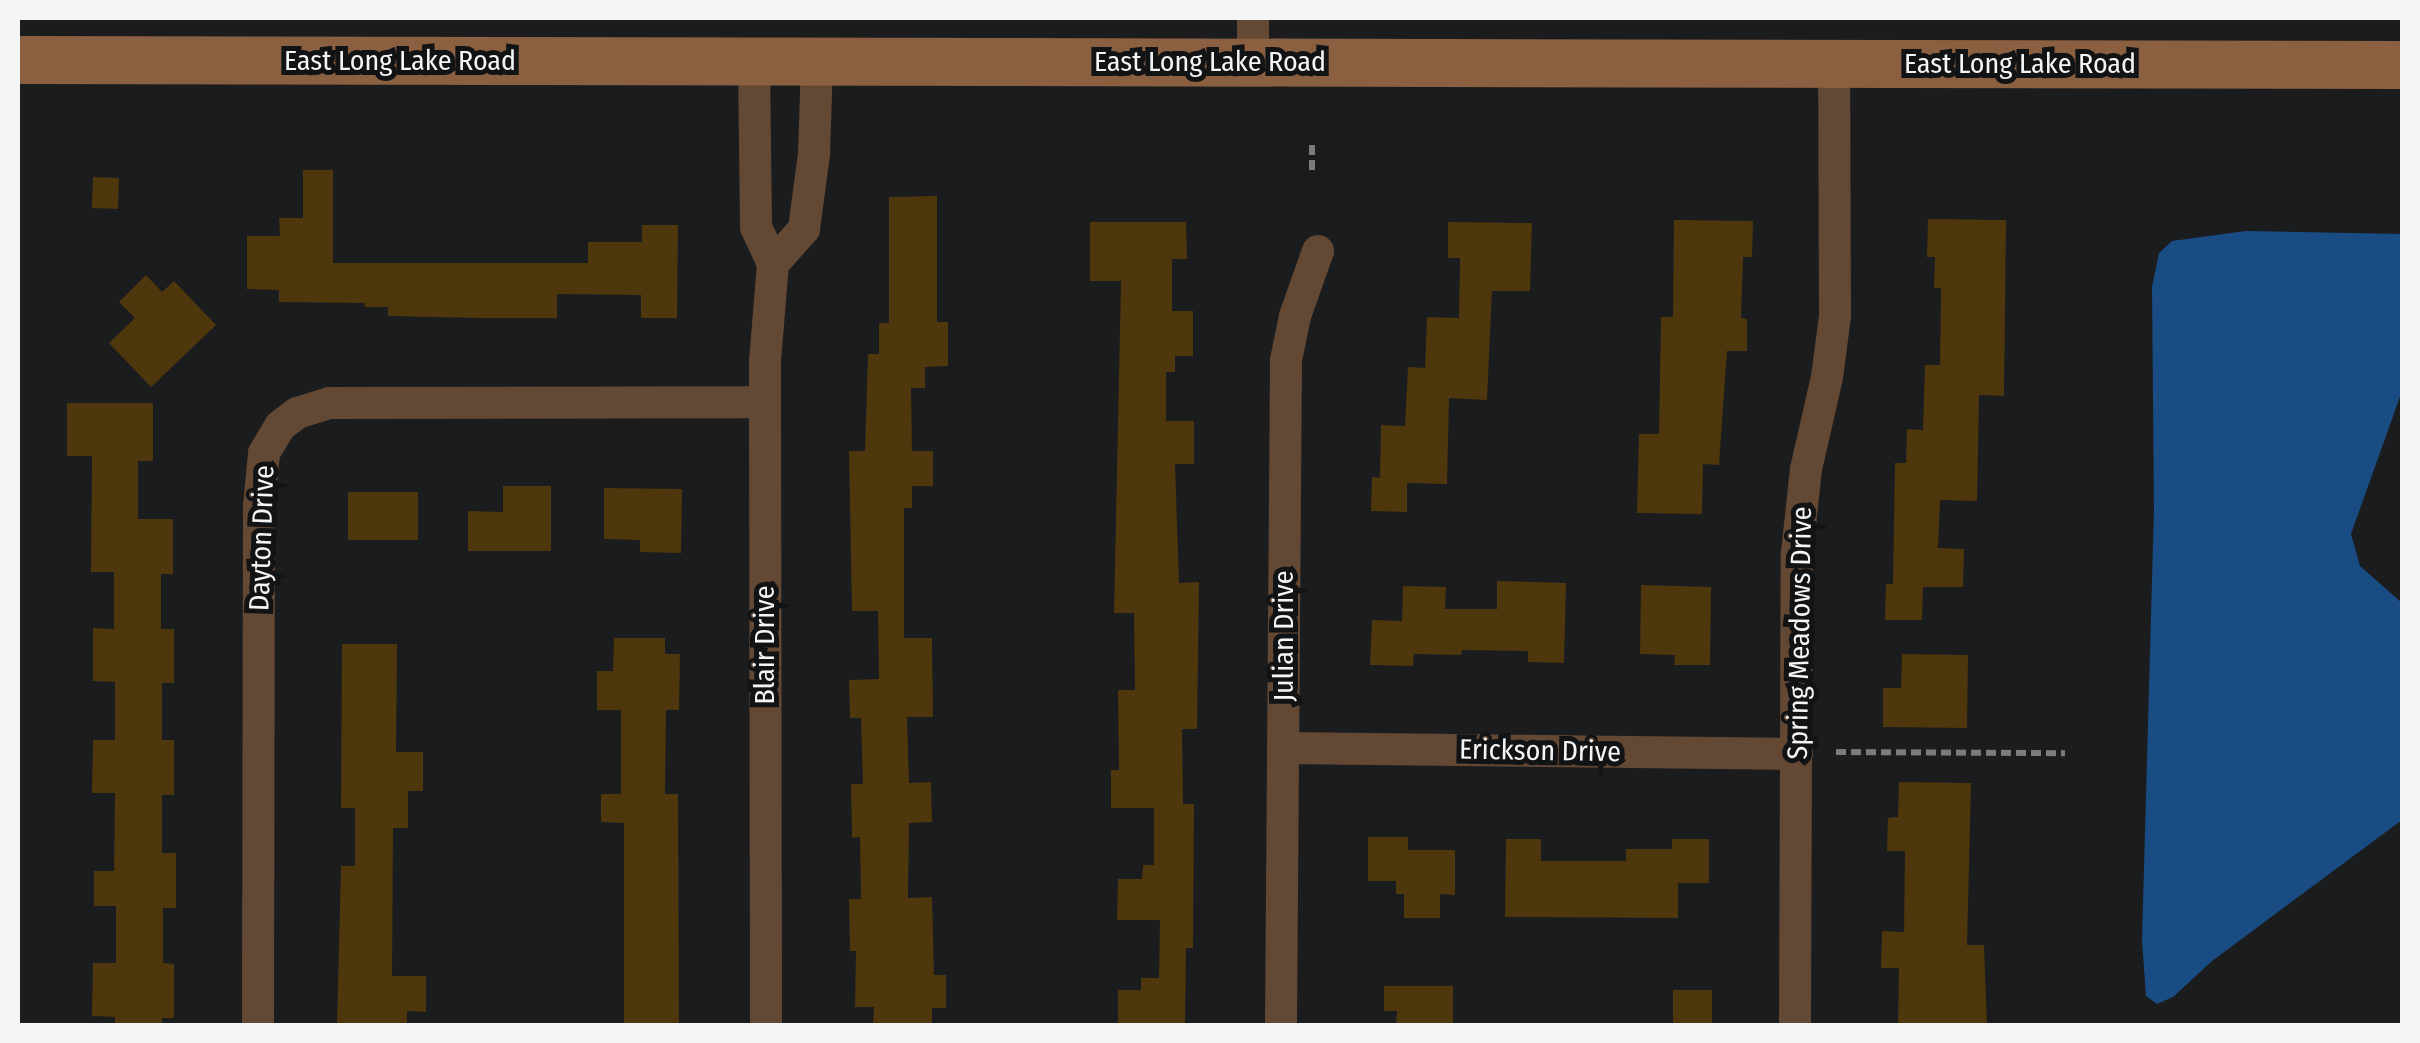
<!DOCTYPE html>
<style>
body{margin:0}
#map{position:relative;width:2420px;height:1043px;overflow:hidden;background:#1b1c1e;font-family:"Fira Sans Condensed",sans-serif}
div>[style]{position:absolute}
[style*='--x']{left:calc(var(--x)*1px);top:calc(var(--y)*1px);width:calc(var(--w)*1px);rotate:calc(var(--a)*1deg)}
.water>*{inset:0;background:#1a4c84}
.building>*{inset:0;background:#4e360d;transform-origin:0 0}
.path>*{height:6px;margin-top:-3px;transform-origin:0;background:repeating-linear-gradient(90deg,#7b7c7d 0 10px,transparent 0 15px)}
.minor>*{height:32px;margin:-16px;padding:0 16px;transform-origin:16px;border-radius:16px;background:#634834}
.secondary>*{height:48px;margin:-24px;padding:0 24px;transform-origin:24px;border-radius:24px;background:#8b6040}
span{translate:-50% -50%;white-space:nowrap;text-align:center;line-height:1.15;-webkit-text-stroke:10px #121315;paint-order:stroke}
.street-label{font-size:28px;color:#f4f5f6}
.frame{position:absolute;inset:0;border:20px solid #f4f5f6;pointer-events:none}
</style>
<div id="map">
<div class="water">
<div style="clip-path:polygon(2246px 231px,2402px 234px,2402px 391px,2351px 534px,2360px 566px,2402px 603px,2402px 820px,2212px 961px,2173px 997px,2157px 1004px,2146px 996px,2142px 940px,2154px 509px,2152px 287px,2159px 253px,2172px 241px)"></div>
</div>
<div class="building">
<div style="clip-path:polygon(303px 170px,333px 170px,333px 263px,588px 263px,588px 242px,642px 242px,642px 225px,678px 225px,677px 318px,641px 318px,641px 295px,557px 294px,557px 318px,480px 318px,388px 316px,388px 307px,365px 307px,365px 303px,279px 302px,279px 290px,247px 289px,247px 236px,280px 236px,279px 218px,303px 218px)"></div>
<div style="left:93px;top:177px;width:26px;height:31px;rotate:2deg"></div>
<div style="clip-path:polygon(937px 196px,937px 322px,948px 322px,948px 366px,925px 367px,925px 388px,911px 388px,912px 451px,933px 451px,933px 486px,912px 486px,912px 508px,904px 508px,904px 638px,932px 638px,933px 717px,907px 717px,909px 783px,931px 782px,932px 822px,909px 823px,908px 898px,932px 897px,934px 975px,946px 975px,946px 1008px,932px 1008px,932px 1026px,873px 1026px,874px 1007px,855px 1007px,856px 951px,850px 951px,849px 899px,861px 899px,860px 837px,852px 838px,851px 784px,863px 784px,861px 718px,850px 718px,849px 680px,879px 679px,878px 611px,852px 611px,849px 451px,865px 451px,868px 354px,879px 354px,879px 323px,889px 323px,889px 197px)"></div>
<div style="clip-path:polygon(1928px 219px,2006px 220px,2004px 396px,1979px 395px,1977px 501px,1940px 500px,1938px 548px,1964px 549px,1963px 587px,1923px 587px,1922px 620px,1885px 620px,1886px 584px,1893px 584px,1895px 463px,1906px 463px,1907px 429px,1923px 430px,1925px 365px,1940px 365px,1941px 288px,1934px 288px,1935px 257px,1927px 257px)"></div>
<div style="clip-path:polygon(1674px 220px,1753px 221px,1752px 257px,1743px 257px,1741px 318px,1747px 319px,1747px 351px,1727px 351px,1719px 465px,1703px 464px,1702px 514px,1637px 513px,1639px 434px,1659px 434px,1661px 317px,1673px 317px)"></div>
<div style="clip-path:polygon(1090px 222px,1186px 222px,1187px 259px,1172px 259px,1172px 311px,1193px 311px,1193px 356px,1175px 356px,1175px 372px,1166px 372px,1166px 421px,1194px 421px,1194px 464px,1175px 464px,1179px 583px,1199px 582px,1197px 729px,1182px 729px,1183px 804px,1194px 804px,1193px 948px,1186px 948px,1185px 1026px,1118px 1026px,1118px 990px,1141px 990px,1141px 978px,1159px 978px,1160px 920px,1117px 920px,1118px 879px,1142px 879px,1143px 865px,1154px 865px,1154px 808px,1111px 808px,1111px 770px,1119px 770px,1118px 690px,1135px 690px,1134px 613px,1114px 613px,1121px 281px,1090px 281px)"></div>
<div style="clip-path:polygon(1448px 222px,1532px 223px,1530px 291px,1492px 291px,1487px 400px,1449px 398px,1447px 484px,1407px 483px,1407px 512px,1371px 511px,1372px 477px,1380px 478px,1381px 425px,1405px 426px,1408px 367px,1425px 368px,1427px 317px,1459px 318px,1460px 258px,1448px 258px)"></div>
<div style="clip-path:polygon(146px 275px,162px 292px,174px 281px,216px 325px,151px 387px,109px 343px,135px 318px,119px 302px)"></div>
<div style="clip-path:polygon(67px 403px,153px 403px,153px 461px,138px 461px,138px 519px,173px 519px,173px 574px,161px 574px,161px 629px,174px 629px,174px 683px,162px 683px,162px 740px,174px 740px,174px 795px,162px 795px,162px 853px,176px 853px,176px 908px,163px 908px,163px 963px,174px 964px,174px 1018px,162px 1018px,162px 1026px,115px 1026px,115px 1017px,92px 1016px,93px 963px,116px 963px,116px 906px,94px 906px,94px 871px,114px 871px,115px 793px,92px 793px,93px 740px,115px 740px,115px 682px,93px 681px,93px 628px,114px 629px,114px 572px,91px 572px,92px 456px,67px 456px)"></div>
<div style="clip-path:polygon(503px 486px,551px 486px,551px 551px,468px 551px,468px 511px,503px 512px)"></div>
<div style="clip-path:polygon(604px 488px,682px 489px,681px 553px,640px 552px,640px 540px,604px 539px)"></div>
<div style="left:348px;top:492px;width:70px;height:48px"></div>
<div style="clip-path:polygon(1497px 581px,1566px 583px,1564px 663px,1528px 662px,1528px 651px,1462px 650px,1461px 655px,1414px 654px,1413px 666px,1370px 665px,1372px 620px,1402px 621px,1403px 586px,1446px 587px,1445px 609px,1497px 609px)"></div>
<div style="clip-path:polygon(1641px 585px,1711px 587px,1710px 665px,1674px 665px,1675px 655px,1640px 654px)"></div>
<div style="clip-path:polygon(614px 638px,665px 638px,665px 654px,680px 654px,679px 710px,666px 710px,665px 794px,678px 794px,679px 1026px,624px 1026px,624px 823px,601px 822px,601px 794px,621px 794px,621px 710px,597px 710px,597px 671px,613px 671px)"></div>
<div style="clip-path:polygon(342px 644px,397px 644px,396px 752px,423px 752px,423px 791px,408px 791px,408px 828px,393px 828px,392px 976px,426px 976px,426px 1012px,407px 1011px,407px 1026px,337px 1026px,341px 866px,355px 866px,355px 808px,341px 808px)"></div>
<div style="clip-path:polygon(1902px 654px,1968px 655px,1967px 728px,1883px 727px,1883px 688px,1901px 688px)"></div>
<div style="clip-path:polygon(1899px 782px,1971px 783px,1967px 945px,1984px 945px,1987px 1026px,1898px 1026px,1899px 968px,1881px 968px,1882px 931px,1904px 932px,1905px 851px,1887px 851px,1888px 818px,1898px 817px)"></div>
<div style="clip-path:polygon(1368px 837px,1408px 837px,1408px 850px,1455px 850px,1455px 895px,1440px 894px,1440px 918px,1404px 918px,1404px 894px,1396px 894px,1396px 881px,1368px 881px)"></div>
<div style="clip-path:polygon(1506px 839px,1541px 839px,1541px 861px,1626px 861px,1626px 849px,1672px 849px,1672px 839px,1709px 839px,1709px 883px,1678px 883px,1678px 918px,1505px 917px)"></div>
<div style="clip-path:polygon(1384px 986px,1453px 986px,1453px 1026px,1396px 1026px,1397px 1011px,1384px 1011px)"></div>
<div style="left:1673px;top:990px;width:39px;height:36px"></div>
</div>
<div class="path">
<div style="--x:1312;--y:145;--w:30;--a:90"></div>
<div style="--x:1836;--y:752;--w:229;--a:0.3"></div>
</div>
<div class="minor">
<div style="--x:1253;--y:18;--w:44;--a:90"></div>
<div style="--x:754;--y:62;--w:165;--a:89.3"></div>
<div style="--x:756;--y:227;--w:41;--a:65.3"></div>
<div style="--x:773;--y:264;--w:47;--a:-48.5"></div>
<div style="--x:804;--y:229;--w:76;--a:-82.4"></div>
<div style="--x:814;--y:154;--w:92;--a:-88.1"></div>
<div style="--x:1283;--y:748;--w:514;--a:0.67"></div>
<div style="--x:258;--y:1026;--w:520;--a:-89.89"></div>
<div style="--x:259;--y:506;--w:53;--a:-84.6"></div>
<div style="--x:264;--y:453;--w:31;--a:-59"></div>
<div style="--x:280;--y:426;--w:21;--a:-37"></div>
<div style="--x:297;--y:413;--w:34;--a:-17"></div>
<div style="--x:329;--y:403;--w:435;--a:-0.1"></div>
<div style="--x:766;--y:1026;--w:665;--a:-90.09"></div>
<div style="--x:765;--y:361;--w:97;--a:-85.3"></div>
<div style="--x:1281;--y:1026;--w:666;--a:-89.57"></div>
<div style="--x:1286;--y:360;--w:45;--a:-78.4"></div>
<div style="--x:1295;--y:316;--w:69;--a:-70.5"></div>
<div style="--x:1795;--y:1026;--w:473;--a:-89.8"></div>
<div style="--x:1797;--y:553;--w:84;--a:-83.9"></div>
<div style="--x:1806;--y:469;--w:94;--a:-77.1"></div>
<div style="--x:1827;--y:377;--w:62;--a:-82.5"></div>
<div style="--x:1835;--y:316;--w:253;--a:-90.2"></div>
</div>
<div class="secondary">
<div style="--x:18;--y:60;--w:2384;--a:0.12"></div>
</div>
<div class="street-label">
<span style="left:400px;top:61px">East Long Lake Road</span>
<span style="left:1210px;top:62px">East Long Lake Road</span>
<span style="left:2020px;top:64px">East Long Lake Road</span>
<span style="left:262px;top:538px;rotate:-88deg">Dayton Drive</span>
<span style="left:1800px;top:633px;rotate:-89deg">Spring Meadows Drive</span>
<span style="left:1284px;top:636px;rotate:-90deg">Julian Drive</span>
<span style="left:765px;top:645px;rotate:-90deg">Blair Drive</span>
<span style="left:1540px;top:751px;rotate:1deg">Erickson Drive</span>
</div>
<div class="frame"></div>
</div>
